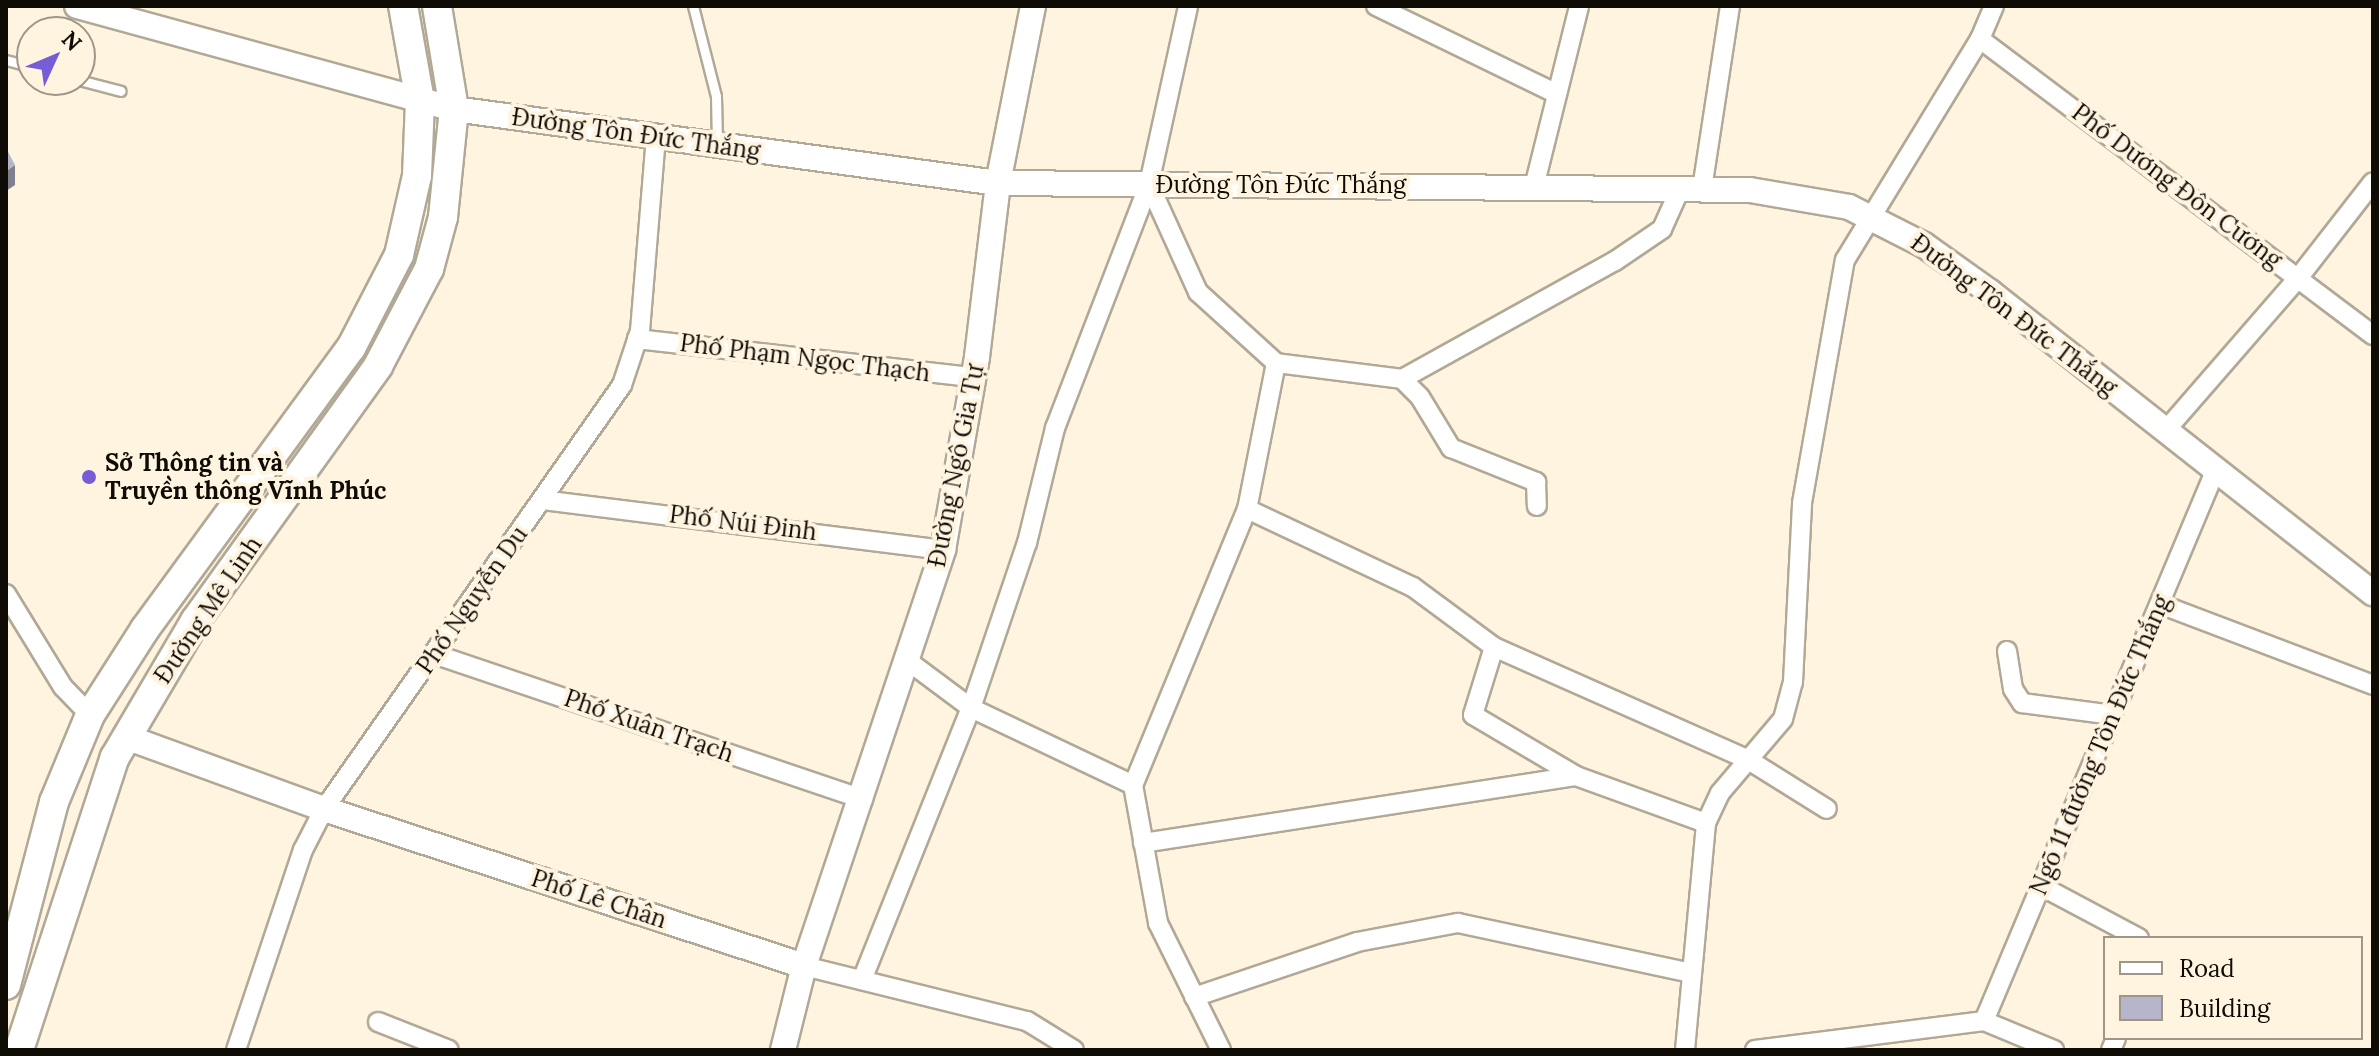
<!DOCTYPE html>
<meta charset="utf-8">
<style>
body{margin:0}
#map{position:relative;width:2379px;height:1056px;overflow:hidden;background:#fef4e0;font-family:Lora,serif}
div>[style]{position:absolute}
[style*='--x']{left:calc(var(--x)*1px);top:calc(var(--y)*1px);width:calc(var(--w)*1px);rotate:calc(var(--a)*1deg)}
.roads{filter:drop-shadow(2px 0 #b1a895) drop-shadow(-2px 0 #b1a895) drop-shadow(0 2px #b1a895) drop-shadow(0 -2px #b1a895)}
.lane>*{height:9px;margin:-4.5px;padding:0 4.5px;transform-origin:4.5px;border-radius:4.5px;background:#fff}
.street>*{height:18px;margin:-9px;padding:0 9px;transform-origin:9px;border-radius:9px;background:#fff}
.secondary>*{height:24px;margin:-12px;padding:0 12px;transform-origin:12px;border-radius:12px;background:#fff}
.primary>*{height:28px;margin:-14px;padding:0 14px;transform-origin:14px;border-radius:14px;background:#fff}
.shaded-wall>*{inset:0;background:#7f7f8d}
.building>*{inset:0;background:#b6b5c9}
.dots>*{width:22px;height:22px;translate:-50% -50%;box-sizing:border-box;border:4px solid #fef4e0;border-radius:50%}
span{translate:-50% -50%;white-space:nowrap;text-align:center;line-height:1.15;-webkit-text-stroke:8px #fef4e0;paint-order:stroke}
.street-label{font-size:24px;color:#0f0c06}
.poi-label{font-size:24px;color:#0f0c06;font-weight:700}
.left{translate:0 -50%;text-align:left}
.frame{position:absolute;inset:0;border:8px solid #0f0c06;pointer-events:none}
.legend{position:absolute;left:2103px;top:936px;width:260px;height:104px;box-sizing:border-box;background:#fef4e0;border:2px solid #9e9789;margin:0;padding:10px 14px;list-style:none;font-size:24px;color:#0f0c06}
.legend li{display:flex;align-items:center;gap:16px;height:40px}
.legend b{width:40px;border:2px solid #9e9789}
.north{position:absolute;left:16px;top:16px;width:80px;height:80px;box-sizing:border-box;background:#fef4e0;border:2px solid #9e9789;border-radius:50%;rotate:46deg;font-size:22px;font-weight:700;line-height:32px;text-align:center;color:#0f0c06}
.north::after{content:'';display:block;margin:auto;width:28px;height:36px;background:#765cd6;clip-path:polygon(50% 0,100% 100%,50% 72%,0 100%)}
</style>
<div id="map">
<div class="roads">
<div class="lane">
<div style="--x:693;--y:6;--w:93;--a:75.7"></div>
<div style="--x:716;--y:96;--w:46;--a:88.8"></div>
<div style="--x:6;--y:60;--w:27;--a:15"></div>
<div style="--x:79;--y:80;--w:43;--a:14.7"></div>
</div>
<div class="street">
<div style="--x:1376;--y:6;--w:201;--a:25.9"></div>
<div style="--x:1980;--y:39;--w:492;--a:37"></div>
<div style="--x:1149;--y:184;--w:119;--a:65.6"></div>
<div style="--x:1198;--y:292;--w:105;--a:42.3"></div>
<div style="--x:1276;--y:363;--w:149;--a:101.2"></div>
<div style="--x:1247;--y:509;--w:299;--a:112.4"></div>
<div style="--x:1133;--y:785;--w:140;--a:79.7"></div>
<div style="--x:1158;--y:923;--w:142;--a:63.6"></div>
<div style="--x:1534;--y:187;--w:187;--a:-76"></div>
<div style="--x:1702;--y:189;--w:185;--a:-81.3"></div>
<div style="--x:637;--y:339;--w:338;--a:6.5"></div>
<div style="--x:1276;--y:363;--w:127;--a:7.2"></div>
<div style="--x:1402;--y:379;--w:244;--a:-29"></div>
<div style="--x:1615;--y:261;--w:57;--a:-34.2"></div>
<div style="--x:1662;--y:229;--w:44;--a:-65.8"></div>
<div style="--x:1402;--y:379;--w:25;--a:45"></div>
<div style="--x:1420;--y:397;--w:60;--a:58.7"></div>
<div style="--x:1451;--y:448;--w:92;--a:21.8"></div>
<div style="--x:1536;--y:482;--w:24;--a:88"></div>
<div style="--x:2166;--y:430;--w:203;--a:-49"></div>
<div style="--x:2299;--y:277;--w:120;--a:-52.1"></div>
<div style="--x:542;--y:500;--w:404;--a:7.1"></div>
<div style="--x:1247;--y:509;--w:183;--a:25.2"></div>
<div style="--x:1413;--y:587;--w:101;--a:36.5"></div>
<div style="--x:1494;--y:647;--w:277;--a:23.9"></div>
<div style="--x:1747;--y:759;--w:94;--a:32"></div>
<div style="--x:6;--y:594;--w:109;--a:58.5"></div>
<div style="--x:63;--y:687;--w:39;--a:46"></div>
<div style="--x:2160;--y:604;--w:228;--a:20.8"></div>
<div style="--x:1494;--y:647;--w:71;--a:107.2"></div>
<div style="--x:1473;--y:715;--w:120;--a:30.6"></div>
<div style="--x:1576;--y:776;--w:138;--a:19.9"></div>
<div style="--x:2007;--y:651;--w:38;--a:81"></div>
<div style="--x:2013;--y:689;--w:17;--a:57"></div>
<div style="--x:2022;--y:703;--w:92;--a:7.5"></div>
<div style="--x:434;--y:654;--w:453;--a:18.7"></div>
<div style="--x:908;--y:661;--w:79;--a:36.7"></div>
<div style="--x:971;--y:708;--w:179;--a:25.4"></div>
<div style="--x:1143;--y:843;--w:438;--a:-8.8"></div>
<div style="--x:2041;--y:886;--w:111;--a:28"></div>
<div style="--x:804;--y:966;--w:230;--a:13.9"></div>
<div style="--x:1027;--y:1021;--w:55;--a:31.7"></div>
<div style="--x:862;--y:980;--w:293;--a:-68.2"></div>
<div style="--x:971;--y:708;--w:174;--a:-71.3"></div>
<div style="--x:1027;--y:543;--w:118;--a:-76.3"></div>
<div style="--x:1055;--y:428;--w:261;--a:-68.9"></div>
<div style="--x:1149;--y:184;--w:182;--a:-77.6"></div>
<div style="--x:1194;--y:997;--w:172;--a:-18.6"></div>
<div style="--x:1357;--y:942;--w:103;--a:-10.7"></div>
<div style="--x:1458;--y:923;--w:238;--a:12.1"></div>
<div style="--x:1984;--y:1021;--w:599;--a:-67.2"></div>
<div style="--x:378;--y:1022;--w:76;--a:21.5"></div>
<div style="--x:236;--y:1050;--w:211;--a:-71.5"></div>
<div style="--x:303;--y:850;--w:46;--a:-62.9"></div>
<div style="--x:324;--y:809;--w:518;--a:-54.9"></div>
<div style="--x:622;--y:385;--w:57;--a:-71.6"></div>
<div style="--x:640;--y:331;--w:195;--a:-85.3"></div>
<div style="--x:1685;--y:1050;--w:228;--a:-84.7"></div>
<div style="--x:1706;--y:823;--w:33;--a:-65"></div>
<div style="--x:1720;--y:793;--w:97;--a:-49.6"></div>
<div style="--x:1783;--y:719;--w:38;--a:-75"></div>
<div style="--x:1793;--y:682;--w:179;--a:-87.1"></div>
<div style="--x:1802;--y:503;--w:247;--a:-80"></div>
<div style="--x:1845;--y:260;--w:259;--a:-58.6"></div>
<div style="--x:1980;--y:39;--w:36;--a:-67"></div>
<div style="--x:1755;--y:1050;--w:231;--a:-7.2"></div>
<div style="--x:1984;--y:1021;--w:76;--a:22.5"></div>
<div style="--x:2111;--y:1050;--w:13;--a:-67"></div>
</div>
<div class="secondary">
<div style="--x:77;--y:6;--w:391;--a:15.3"></div>
<div style="--x:454;--y:109;--w:549;--a:7.75"></div>
<div style="--x:998;--y:183;--w:752;--a:0.53"></div>
<div style="--x:1750;--y:190;--w:100;--a:9.7"></div>
<div style="--x:1849;--y:207;--w:84;--a:26.9"></div>
<div style="--x:1924;--y:245;--w:81;--a:35.5"></div>
<div style="--x:1990;--y:292;--w:487;--a:38.2"></div>
<div style="--x:126;--y:737;--w:211;--a:20"></div>
<div style="--x:324;--y:809;--w:505;--a:18.11"></div>
<div style="--x:783;--y:1050;--w:87;--a:-76"></div>
<div style="--x:804;--y:966;--w:439;--a:-71.5"></div>
<div style="--x:943;--y:550;--w:196;--a:-80"></div>
<div style="--x:977;--y:357;--w:175;--a:-83.1"></div>
<div style="--x:998;--y:183;--w:180;--a:-78.8"></div>
</div>
<div class="primary">
<div style="--x:6;--y:985;--w:189;--a:-75.3"></div>
<div style="--x:54;--y:802;--w:94;--a:-67.5"></div>
<div style="--x:90;--y:715;--w:102;--a:-57.4"></div>
<div style="--x:145;--y:629;--w:348;--a:-53.8"></div>
<div style="--x:351;--y:348;--w:105;--a:-62.7"></div>
<div style="--x:399;--y:255;--w:81;--a:-77.2"></div>
<div style="--x:417;--y:176;--w:75;--a:-87.7"></div>
<div style="--x:420;--y:101;--w:97;--a:-100.1"></div>
<div style="--x:19;--y:1050;--w:308;--a:-71.9"></div>
<div style="--x:115;--y:757;--w:158;--a:-59.5"></div>
<div style="--x:195;--y:621;--w:314;--a:-54.3"></div>
<div style="--x:378;--y:366;--w:110;--a:-62.3"></div>
<div style="--x:429;--y:269;--w:54;--a:-74.9"></div>
<div style="--x:443;--y:217;--w:109;--a:-84.2"></div>
<div style="--x:454;--y:109;--w:104;--a:-99.4"></div>
</div>
</div>
<div class="shaded-wall">
<div style="clip-path:polygon(15px 165px,15px 185px,6px 191px,6px 171px)"></div>
</div>
<div class="building">
<div style="clip-path:polygon(6px 148px,15px 165px,6px 171px)"></div>
</div>
<div class="dots">
<div style="left:89px;top:477px;background:#765cd6"></div>
</div>
<div class="street-label">
<span style="left:636px;top:134px;rotate:8deg">Đường Tôn Đức Thắng</span>
<span style="left:1281px;top:185px">Đường Tôn Đức Thắng</span>
<span style="left:2177px;top:186px;rotate:37deg">Phố Dương Đôn Cương</span>
<span style="left:2014px;top:315px;rotate:37deg">Đường Tôn Đức Thắng</span>
<span style="left:805px;top:358px;rotate:7deg">Phố Phạm Ngọc Thạch</span>
<span style="left:956px;top:466px;rotate:-79deg">Đường Ngô Gia Tự</span>
<span style="left:743px;top:523px;rotate:7deg">Phố Núi Đinh</span>
<span style="left:472px;top:600px;rotate:-55deg">Phố Nguyễn Du</span>
<span style="left:208px;top:610px;rotate:-56deg">Đường Mê Linh</span>
<span style="left:649px;top:726px;rotate:19deg">Phố Xuân Trạch</span>
<span style="left:2100px;top:745px;rotate:-67deg">Ngõ 11 đường Tôn Đức Thắng</span>
<span style="left:599px;top:899px;rotate:18deg">Phố Lê Chân</span>
</div>
<div class="poi-label">
<span class="left" style="left:105px;top:477px">Sở Thông tin và<br>Truyền thông Vĩnh Phúc</span>
</div>
<div class="frame"></div>
<ul class="legend">
<li><b style="height:10px;background:#fff"></b>Road</li>
<li><b style="height:22px;background:#b6b5c9"></b>Building</li>
</ul>
<div class="north">N</div>
</div>
